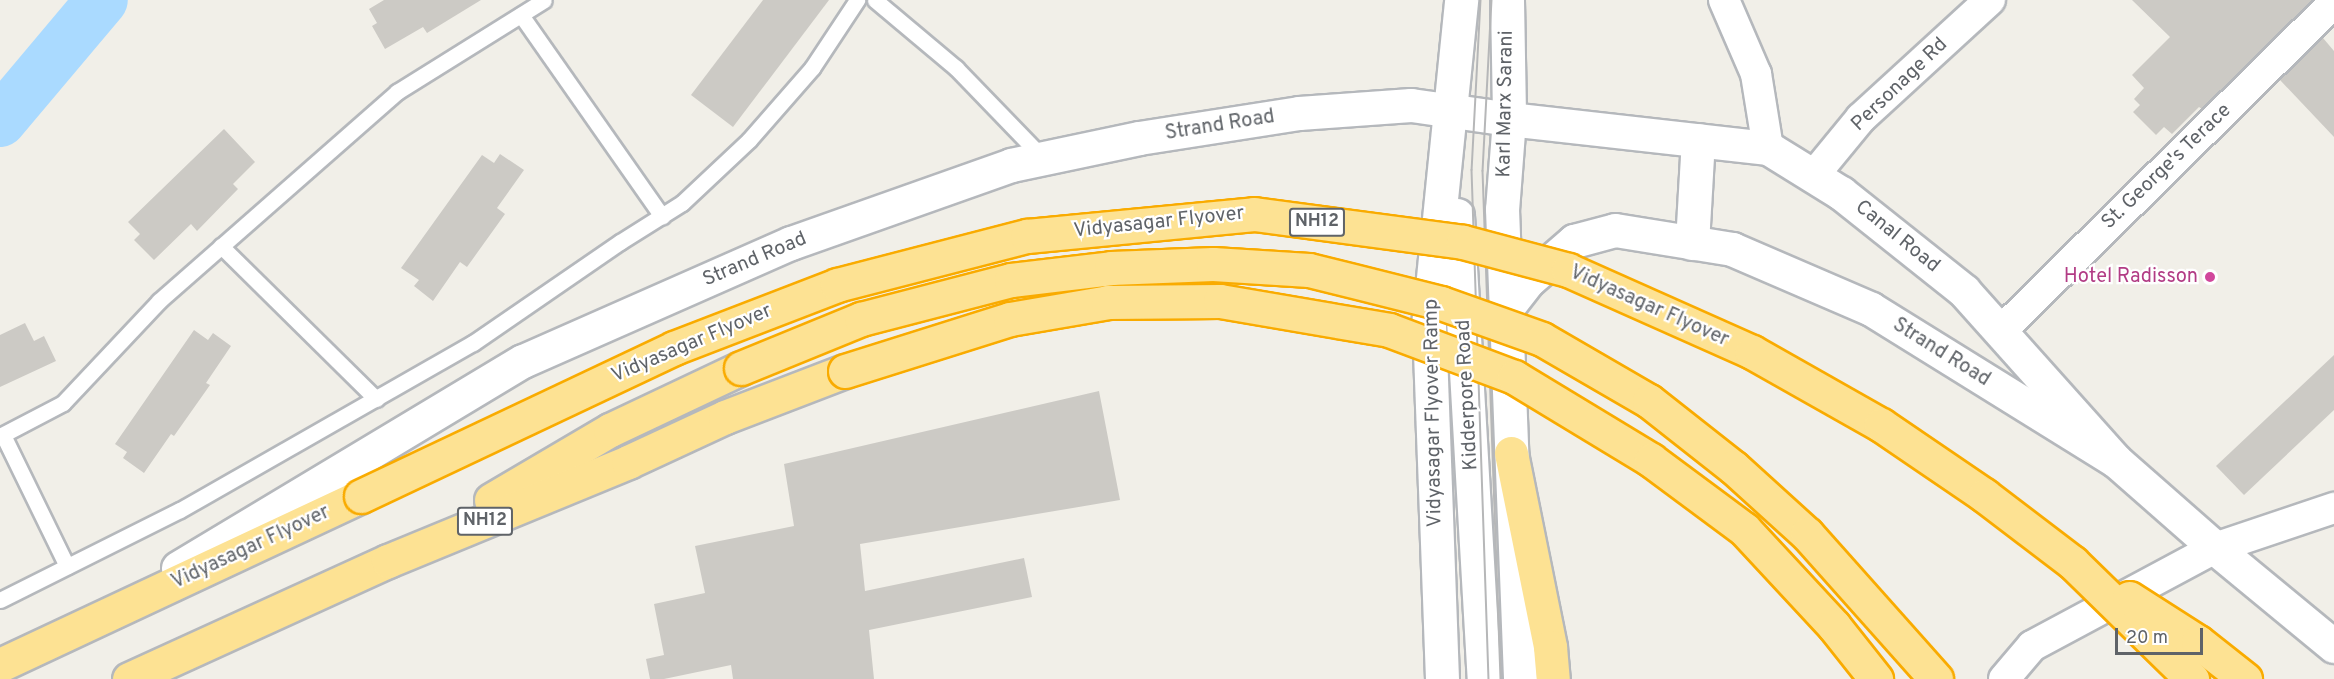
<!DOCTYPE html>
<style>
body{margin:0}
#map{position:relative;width:2334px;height:679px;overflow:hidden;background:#f1efe8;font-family:Overpass,sans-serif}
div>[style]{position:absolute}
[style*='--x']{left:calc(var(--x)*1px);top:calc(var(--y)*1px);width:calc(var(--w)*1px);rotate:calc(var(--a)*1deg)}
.river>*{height:52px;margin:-26px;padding:0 26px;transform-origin:26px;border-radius:26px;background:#aadaff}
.building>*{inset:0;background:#cccac5}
.roads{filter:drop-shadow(2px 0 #b5b8bc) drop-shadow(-2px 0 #b5b8bc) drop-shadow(0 2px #b5b8bc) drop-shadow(0 -2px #b5b8bc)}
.lane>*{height:15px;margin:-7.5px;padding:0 7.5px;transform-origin:7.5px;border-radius:7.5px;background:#fff}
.street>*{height:30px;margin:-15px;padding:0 15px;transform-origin:15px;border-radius:15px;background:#fff}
.secondary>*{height:33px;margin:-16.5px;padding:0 16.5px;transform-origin:16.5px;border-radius:16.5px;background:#fff}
.highway>*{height:33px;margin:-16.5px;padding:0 16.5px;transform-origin:16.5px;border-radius:16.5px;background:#fde293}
.tram>*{height:1.5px;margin:-0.75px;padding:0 0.75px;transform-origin:0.75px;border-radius:0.75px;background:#b6b7b8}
.bridges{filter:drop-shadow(2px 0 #f9ab00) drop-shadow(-2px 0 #f9ab00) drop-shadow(0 2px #f9ab00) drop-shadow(0 -2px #f9ab00)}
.highway-bridge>*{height:33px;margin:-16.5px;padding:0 16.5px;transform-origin:16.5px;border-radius:16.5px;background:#fde293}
.dots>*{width:16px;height:16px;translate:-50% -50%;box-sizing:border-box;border:3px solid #fff;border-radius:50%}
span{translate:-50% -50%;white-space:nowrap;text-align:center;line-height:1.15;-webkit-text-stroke:4.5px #fff;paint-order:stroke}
.shield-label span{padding:2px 4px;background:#fff;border:2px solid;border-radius:4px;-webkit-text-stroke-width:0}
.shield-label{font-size:18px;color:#5f6368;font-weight:700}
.street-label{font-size:20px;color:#5f6368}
.hotel-label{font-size:20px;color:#b23c85}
.right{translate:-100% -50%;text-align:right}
.scale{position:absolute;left:2115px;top:628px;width:88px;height:27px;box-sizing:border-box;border:3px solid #5f6368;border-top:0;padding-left:8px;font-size:18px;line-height:21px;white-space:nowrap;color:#5f6368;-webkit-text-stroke:4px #fff;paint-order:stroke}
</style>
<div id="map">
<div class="river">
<div style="--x:0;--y:121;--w:158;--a:-49.9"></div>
</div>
<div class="building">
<div style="clip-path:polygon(384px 0,481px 0,427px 33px,423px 27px,385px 49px,372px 26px,377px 23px,369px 9px)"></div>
<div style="clip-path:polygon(763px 0,829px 0,733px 127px,691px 95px)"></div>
<div style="clip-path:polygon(2132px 0,2312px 0,2202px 109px,2199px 107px,2172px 134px,2164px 127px,2156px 135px,2133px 112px,2140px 105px,2134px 99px,2144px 88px,2132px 75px,2170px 37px)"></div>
<div style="clip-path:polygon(2323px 38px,2334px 51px,2334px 137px,2280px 80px)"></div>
<div style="clip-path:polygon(224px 129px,255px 162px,233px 184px,238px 189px,197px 231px,191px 224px,154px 260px,134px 240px,140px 234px,128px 222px)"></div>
<div style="clip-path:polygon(500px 154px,524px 170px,497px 208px,505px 214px,467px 267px,460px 262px,433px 301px,414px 286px,419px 280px,401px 268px,482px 155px,494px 163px)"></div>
<div style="clip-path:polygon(25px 323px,34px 341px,44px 336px,56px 361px,0 387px,0 335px)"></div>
<div style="clip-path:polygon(194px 330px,208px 340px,213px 333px,231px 346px,206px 383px,210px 385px,174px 436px,171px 434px,144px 473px,123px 458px,127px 452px,115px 444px)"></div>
<div style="clip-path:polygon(2334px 355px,2334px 410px,2244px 495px,2216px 466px)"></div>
<div style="clip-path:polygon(1099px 391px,1120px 500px,860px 544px,865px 591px,1024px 558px,1032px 597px,869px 630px,874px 679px,733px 679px,731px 665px,664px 679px,650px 679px,646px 659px,664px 655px,654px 604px,705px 593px,695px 546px,794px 526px,784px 464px)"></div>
</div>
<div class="roads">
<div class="lane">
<div style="--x:875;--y:0;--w:106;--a:40"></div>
<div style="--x:956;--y:68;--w:125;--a:46"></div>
<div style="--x:521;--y:15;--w:246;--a:55"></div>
<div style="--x:221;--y:246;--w:218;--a:44.6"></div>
<div style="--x:3;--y:435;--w:146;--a:64"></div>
<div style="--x:0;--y:436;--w:71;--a:-27.6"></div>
<div style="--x:63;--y:403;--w:140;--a:-46.7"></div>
<div style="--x:159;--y:301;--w:317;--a:-41.3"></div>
<div style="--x:397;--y:92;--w:173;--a:-32"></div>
<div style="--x:0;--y:600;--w:201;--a:-26.6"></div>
<div style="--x:180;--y:510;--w:337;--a:-29.7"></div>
<div style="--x:473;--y:343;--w:178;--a:-34.5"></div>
<div style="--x:620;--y:242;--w:73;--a:-32.2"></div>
<div style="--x:682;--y:203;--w:92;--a:-43.2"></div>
<div style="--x:749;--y:140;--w:96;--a:-48.8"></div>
<div style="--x:812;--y:68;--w:82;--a:-56.5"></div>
</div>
<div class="street">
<div style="--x:1724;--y:0;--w:81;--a:66.6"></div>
<div style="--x:1756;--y:74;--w:75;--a:80.8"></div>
<div style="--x:1815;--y:174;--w:72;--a:-50.6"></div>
<div style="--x:1861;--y:118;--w:175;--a:-42.5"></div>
<div style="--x:2000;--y:332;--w:469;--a:-44.6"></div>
<div style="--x:2004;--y:679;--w:43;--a:-49.7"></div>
<div style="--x:2032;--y:646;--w:208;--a:-28.2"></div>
<div style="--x:2215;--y:548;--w:126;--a:-18.6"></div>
</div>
<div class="secondary">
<div style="--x:1507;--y:0;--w:119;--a:89"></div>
<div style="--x:1509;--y:119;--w:90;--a:94.4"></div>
<div style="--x:1502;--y:209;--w:470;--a:87.8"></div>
<div style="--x:1457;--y:215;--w:465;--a:86.7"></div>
<div style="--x:1692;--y:243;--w:103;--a:-86.7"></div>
<div style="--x:1506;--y:309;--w:37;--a:-52"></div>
<div style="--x:1529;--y:280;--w:60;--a:-40.9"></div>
<div style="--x:1574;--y:241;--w:42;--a:-15"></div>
<div style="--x:1615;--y:230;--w:119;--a:9.2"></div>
<div style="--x:1732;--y:249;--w:151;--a:23.3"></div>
<div style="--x:1871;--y:309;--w:287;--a:31.8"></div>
<div style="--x:2115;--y:460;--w:133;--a:41.3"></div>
<div style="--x:2215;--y:548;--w:154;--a:39.5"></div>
<div style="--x:178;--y:568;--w:402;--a:-31"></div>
<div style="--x:523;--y:361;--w:293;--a:-23.8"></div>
<div style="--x:791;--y:243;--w:233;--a:-19.5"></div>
<div style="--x:1011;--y:165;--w:131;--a:-11.9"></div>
<div style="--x:1139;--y:138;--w:162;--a:-8.9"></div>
<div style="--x:1299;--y:113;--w:112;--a:-4.1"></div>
<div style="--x:1411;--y:105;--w:99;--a:8.1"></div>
<div style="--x:1509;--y:119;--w:261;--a:6.4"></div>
<div style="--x:1768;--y:148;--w:86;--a:31.7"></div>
<div style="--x:1841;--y:193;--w:157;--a:38.5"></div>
<div style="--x:1964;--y:291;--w:227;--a:48.2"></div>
<div style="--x:1442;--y:679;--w:362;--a:-92.1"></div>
<div style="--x:1429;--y:317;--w:319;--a:-84.2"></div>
</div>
<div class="highway">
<div style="--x:1511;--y:453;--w:198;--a:78.6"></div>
<div style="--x:1550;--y:647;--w:32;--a:85"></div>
<div style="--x:491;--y:500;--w:138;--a:-30.5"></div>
<div style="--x:610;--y:430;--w:145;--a:-25.3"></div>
<div style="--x:0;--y:665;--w:399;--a:-25.1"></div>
<div style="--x:129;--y:679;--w:285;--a:-24.5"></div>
<div style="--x:388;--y:561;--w:260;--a:-22.4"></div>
<div style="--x:628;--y:462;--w:107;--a:-24.9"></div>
<div style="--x:725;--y:417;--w:129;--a:-21"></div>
</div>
</div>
<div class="tram">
<div style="--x:1481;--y:0;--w:170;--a:93"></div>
<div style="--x:1472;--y:170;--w:509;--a:88.09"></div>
<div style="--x:1492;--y:0;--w:171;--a:93"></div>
<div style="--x:1483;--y:171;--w:508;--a:87.97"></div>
</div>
<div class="bridges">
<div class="highway-bridge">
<div style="--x:741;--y:368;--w:130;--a:-22.2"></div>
<div style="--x:861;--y:319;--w:155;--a:-14.6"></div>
<div style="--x:1011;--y:280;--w:101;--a:-6.8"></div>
<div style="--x:1111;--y:268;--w:102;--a:-2.2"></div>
<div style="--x:1213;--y:264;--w:96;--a:3.6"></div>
<div style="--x:1309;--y:270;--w:136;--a:14"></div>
<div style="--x:1441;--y:303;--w:107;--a:19.6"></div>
<div style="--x:1542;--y:339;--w:124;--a:30.1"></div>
<div style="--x:1649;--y:401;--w:107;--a:38.2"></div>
<div style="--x:1733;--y:467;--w:100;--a:42.2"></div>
<div style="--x:1807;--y:534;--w:194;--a:48.3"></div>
<div style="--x:845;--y:371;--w:173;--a:-17.5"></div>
<div style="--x:1010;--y:319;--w:99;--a:-9.8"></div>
<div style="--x:1108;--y:302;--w:112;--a:-0.5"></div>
<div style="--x:1220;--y:301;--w:171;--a:9.7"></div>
<div style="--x:1389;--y:330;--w:134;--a:20.6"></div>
<div style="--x:1514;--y:377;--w:160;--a:31.2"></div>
<div style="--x:1651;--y:460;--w:116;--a:36.6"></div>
<div style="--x:1744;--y:529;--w:132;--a:47.1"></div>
<div style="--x:1834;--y:626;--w:68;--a:51.6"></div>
<div style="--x:361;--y:496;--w:346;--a:-25.3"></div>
<div style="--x:674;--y:348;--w:175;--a:-21.1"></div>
<div style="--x:837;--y:285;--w:196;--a:-14.5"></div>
<div style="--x:1027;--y:236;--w:228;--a:-5.5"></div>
<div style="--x:1254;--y:214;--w:211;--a:7.6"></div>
<div style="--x:1463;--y:242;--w:109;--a:14.9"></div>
<div style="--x:1568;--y:270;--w:201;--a:24"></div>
<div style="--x:1752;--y:352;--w:148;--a:29.5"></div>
<div style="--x:1881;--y:425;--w:125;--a:34.2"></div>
<div style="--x:1984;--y:495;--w:111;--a:37.3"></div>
<div style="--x:2072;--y:562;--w:168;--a:44.3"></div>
<div style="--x:2129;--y:598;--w:82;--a:32.5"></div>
<div style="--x:2198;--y:642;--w:60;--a:38.2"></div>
</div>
</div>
<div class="dots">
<div style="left:2210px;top:277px;background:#d1479c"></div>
</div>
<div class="shield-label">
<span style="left:1317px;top:222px">NH12</span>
<span style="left:485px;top:521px">NH12</span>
</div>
<div class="street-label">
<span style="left:1900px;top:85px;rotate:-44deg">Personage Rd</span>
<span style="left:1506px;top:104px;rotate:-89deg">Karl Marx Sarani</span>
<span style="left:1220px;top:126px;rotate:-9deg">Strand Road</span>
<span style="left:2167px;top:167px;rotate:-44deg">St. George's Terace</span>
<span style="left:1159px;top:223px;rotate:-6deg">Vidyasagar Flyover</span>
<span style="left:1897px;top:237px;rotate:39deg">Canal Road</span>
<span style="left:755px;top:260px;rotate:-23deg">Strand Road</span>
<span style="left:1649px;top:307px;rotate:24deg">Vidyasagar Flyover</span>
<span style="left:692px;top:344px;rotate:-23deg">Vidyasagar Flyover</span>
<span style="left:1941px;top:353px;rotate:32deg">Strand Road</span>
<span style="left:1468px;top:395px;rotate:-93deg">Kidderpore Road</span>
<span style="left:1434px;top:413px;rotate:-91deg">Vidyasagar Flyover Ramp</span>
<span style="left:251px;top:548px;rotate:-25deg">Vidyasagar Flyover</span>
</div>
<div class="hotel-label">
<span class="right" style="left:2198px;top:277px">Hotel Radisson</span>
</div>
<div class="scale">20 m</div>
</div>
